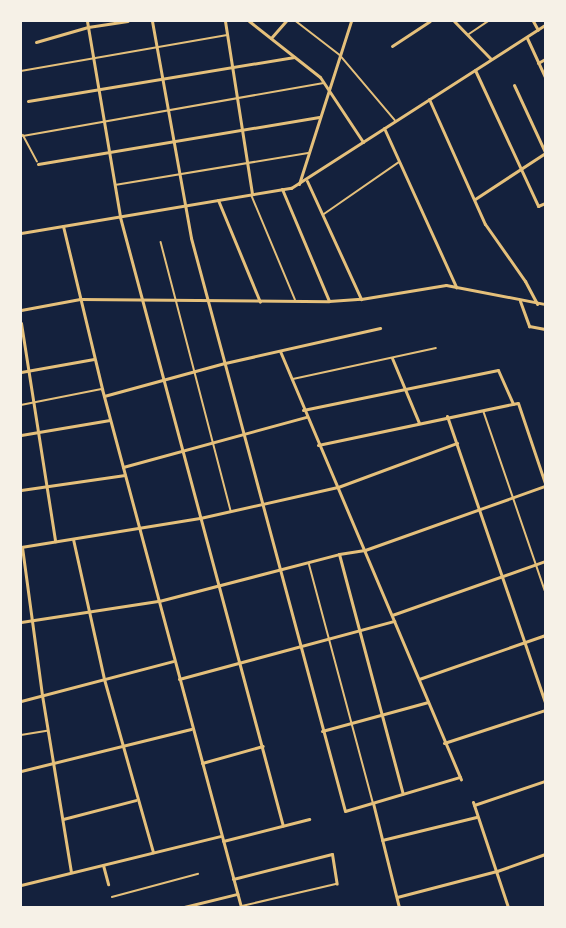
<!DOCTYPE html>
<style>
body{margin:0}
#map{position:relative;width:566px;height:928px;overflow:hidden;background:#14213d;font-family:Raleway,sans-serif}
div>[style]{position:absolute}
[style*='--x']{left:calc(var(--x)*1px);top:calc(var(--y)*1px);width:calc(var(--w)*1px);rotate:calc(var(--a)*1deg)}
.service>*{height:1.5px;margin:-0.75px;padding:0 0.75px;transform-origin:0.75px;border-radius:0.75px;background:#e5c07b}
.minor>*{height:3px;margin:-1.5px;padding:0 1.5px;transform-origin:1.5px;border-radius:1.5px;background:#e5c07b}
span{translate:-50% -50%;white-space:nowrap;text-align:center;line-height:1.15;-webkit-text-stroke:4.5px #f6f1e7;paint-order:stroke}
.frame{position:absolute;inset:0;border:22px solid #f6f1e7;pointer-events:none}
</style>
<div id="map">
<div class="service">
<div style="--x:296;--y:21;--w:56;--a:37.7"></div>
<div style="--x:340;--y:55;--w:85;--a:49.8"></div>
<div style="--x:469;--y:34;--w:23;--a:-34"></div>
<div style="--x:21;--y:71;--w:209;--a:-9.9"></div>
<div style="--x:37;--y:162;--w:30;--a:-118"></div>
<div style="--x:23;--y:136;--w:305;--a:-10"></div>
<div style="--x:115;--y:185;--w:197;--a:-9.4"></div>
<div style="--x:252;--y:196;--w:112;--a:67.3"></div>
<div style="--x:324;--y:214;--w:91;--a:-34.7"></div>
<div style="--x:161;--y:242;--w:277;--a:75.4"></div>
<div style="--x:293;--y:379;--w:146;--a:-12.2"></div>
<div style="--x:21;--y:405;--w:83;--a:-11.2"></div>
<div style="--x:484;--y:412;--w:188;--a:71.1"></div>
<div style="--x:309;--y:563;--w:247;--a:75"></div>
<div style="--x:21;--y:735;--w:26;--a:-9"></div>
<div style="--x:112;--y:897;--w:89;--a:-15"></div>
<div style="--x:242;--y:906;--w:97;--a:-13.2"></div>
</div>
<div class="minor">
<div style="--x:87;--y:21;--w:199;--a:80.4"></div>
<div style="--x:120;--y:217;--w:630;--a:75.02"></div>
<div style="--x:152;--y:21;--w:220;--a:79.8"></div>
<div style="--x:191;--y:238;--w:593;--a:74.96"></div>
<div style="--x:345;--y:811;--w:120;--a:-16.5"></div>
<div style="--x:225;--y:21;--w:175;--a:81.1"></div>
<div style="--x:249;--y:21;--w:90;--a:38.3"></div>
<div style="--x:320;--y:77;--w:78;--a:56.5"></div>
<div style="--x:454;--y:21;--w:53;--a:45.8"></div>
<div style="--x:533;--y:21;--w:10;--a:61"></div>
<div style="--x:271;--y:38;--w:23;--a:-49"></div>
<div style="--x:527;--y:38;--w:43;--a:65.2"></div>
<div style="--x:36;--y:42;--w:54;--a:-16.1"></div>
<div style="--x:88;--y:27;--w:40;--a:-8.5"></div>
<div style="--x:392;--y:46;--w:45;--a:-33.3"></div>
<div style="--x:538;--y:63;--w:8;--a:-30"></div>
<div style="--x:475;--y:70;--w:150;--a:65.1"></div>
<div style="--x:538;--y:206;--w:8;--a:-23"></div>
<div style="--x:514;--y:85;--w:74;--a:65.2"></div>
<div style="--x:429;--y:99;--w:137;--a:65.9"></div>
<div style="--x:485;--y:224;--w:70;--a:54.9"></div>
<div style="--x:525;--y:281;--w:26;--a:62"></div>
<div style="--x:28;--y:101;--w:270;--a:-9.4"></div>
<div style="--x:384;--y:128;--w:175;--a:65.6"></div>
<div style="--x:38;--y:164;--w:285;--a:-9.5"></div>
<div style="--x:307;--y:181;--w:130;--a:65.4"></div>
<div style="--x:299;--y:184;--w:171;--a:-72.3"></div>
<div style="--x:282;--y:189;--w:121;--a:67.2"></div>
<div style="--x:475;--y:199;--w:84;--a:-33.3"></div>
<div style="--x:218;--y:200;--w:110;--a:67.6"></div>
<div style="--x:63;--y:226;--w:168;--a:76.5"></div>
<div style="--x:102;--y:389;--w:536;--a:74.98"></div>
<div style="--x:21;--y:233;--w:274;--a:-9.5"></div>
<div style="--x:291;--y:188;--w:302;--a:-32.7"></div>
<div style="--x:520;--y:301;--w:27;--a:70"></div>
<div style="--x:529;--y:326;--w:16;--a:11"></div>
<div style="--x:21;--y:310;--w:60;--a:-10.6"></div>
<div style="--x:80;--y:299;--w:249;--a:0.5"></div>
<div style="--x:329;--y:301;--w:32;--a:-4"></div>
<div style="--x:361;--y:299;--w:86;--a:-9.4"></div>
<div style="--x:446;--y:285;--w:101;--a:10.9"></div>
<div style="--x:21;--y:323;--w:221;--a:81.1"></div>
<div style="--x:280;--y:351;--w:465;--a:67.1"></div>
<div style="--x:392;--y:358;--w:70;--a:67.4"></div>
<div style="--x:21;--y:372;--w:74;--a:-10.1"></div>
<div style="--x:104;--y:396;--w:125;--a:-15.3"></div>
<div style="--x:225;--y:363;--w:159;--a:-12.7"></div>
<div style="--x:303;--y:410;--w:199;--a:-11.6"></div>
<div style="--x:498;--y:370;--w:37;--a:66"></div>
<div style="--x:447;--y:416;--w:302;--a:71.1"></div>
<div style="--x:21;--y:435;--w:90;--a:-9.6"></div>
<div style="--x:318;--y:445;--w:204;--a:-11.9"></div>
<div style="--x:518;--y:403;--w:84;--a:71.4"></div>
<div style="--x:123;--y:467;--w:190;--a:-15.3"></div>
<div style="--x:21;--y:490;--w:105;--a:-8.2"></div>
<div style="--x:73;--y:539;--w:143;--a:77.5"></div>
<div style="--x:104;--y:679;--w:180;--a:74.2"></div>
<div style="--x:21;--y:547;--w:181;--a:-9.2"></div>
<div style="--x:200;--y:518;--w:141;--a:-12.7"></div>
<div style="--x:338;--y:487;--w:127;--a:-20.3"></div>
<div style="--x:22;--y:547;--w:149;--a:82.3"></div>
<div style="--x:42;--y:695;--w:179;--a:80.7"></div>
<div style="--x:339;--y:554;--w:248;--a:75.1"></div>
<div style="--x:392;--y:615;--w:162;--a:-19.4"></div>
<div style="--x:21;--y:622;--w:140;--a:-8.7"></div>
<div style="--x:159;--y:601;--w:186;--a:-14.6"></div>
<div style="--x:339;--y:554;--w:26;--a:-9"></div>
<div style="--x:365;--y:550;--w:191;--a:-19.6"></div>
<div style="--x:179;--y:679;--w:223;--a:-15.1"></div>
<div style="--x:419;--y:679;--w:133;--a:-19.2"></div>
<div style="--x:21;--y:701;--w:157;--a:-14.7"></div>
<div style="--x:322;--y:731;--w:110;--a:-15.3"></div>
<div style="--x:444;--y:743;--w:106;--a:-18.1"></div>
<div style="--x:202;--y:763;--w:63;--a:-15.6"></div>
<div style="--x:21;--y:771;--w:175;--a:-13.9"></div>
<div style="--x:473;--y:802;--w:111;--a:71.6"></div>
<div style="--x:373;--y:803;--w:107;--a:76"></div>
<div style="--x:474;--y:805;--w:75;--a:-18.7"></div>
<div style="--x:63;--y:819;--w:75;--a:-14.6"></div>
<div style="--x:382;--y:840;--w:97;--a:-13.7"></div>
<div style="--x:223;--y:841;--w:89;--a:-14.3"></div>
<div style="--x:103;--y:865;--w:20;--a:75"></div>
<div style="--x:233;--y:879;--w:102;--a:-14.2"></div>
<div style="--x:332;--y:854;--w:30;--a:81"></div>
<div style="--x:21;--y:885;--w:206;--a:-13.8"></div>
<div style="--x:397;--y:897;--w:103;--a:-14.6"></div>
<div style="--x:497;--y:871;--w:51;--a:-19.5"></div>
<div style="--x:184;--y:907;--w:55;--a:-13.8"></div>
</div>
<div class="frame"></div>
</div>
